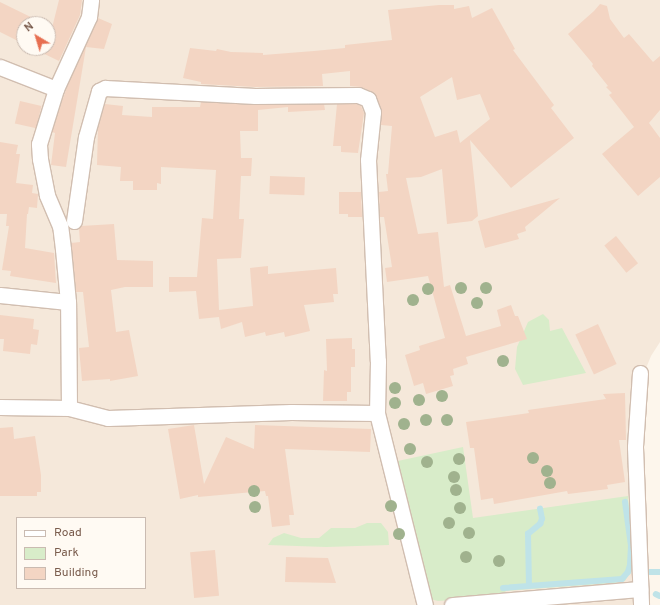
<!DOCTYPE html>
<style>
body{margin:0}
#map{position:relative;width:660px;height:605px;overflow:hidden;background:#fdf6ec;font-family:Overpass,sans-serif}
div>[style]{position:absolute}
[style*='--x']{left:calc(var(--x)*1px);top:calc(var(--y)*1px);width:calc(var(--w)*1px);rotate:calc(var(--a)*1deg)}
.residential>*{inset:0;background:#f5e8da}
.green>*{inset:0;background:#d8ecc9}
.stream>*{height:5.5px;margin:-2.75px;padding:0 2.75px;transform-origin:2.75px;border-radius:2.75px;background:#bfe3e8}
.building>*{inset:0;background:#f3d5c3;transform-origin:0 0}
.roads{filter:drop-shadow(1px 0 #d1beb0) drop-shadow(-1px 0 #d1beb0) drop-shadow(0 1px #d1beb0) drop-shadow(0 -1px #d1beb0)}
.minor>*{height:15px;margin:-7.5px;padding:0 7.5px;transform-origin:7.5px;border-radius:7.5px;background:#fff}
.trees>*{width:12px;height:12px;margin:-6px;border-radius:50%;background:#a0b28e}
span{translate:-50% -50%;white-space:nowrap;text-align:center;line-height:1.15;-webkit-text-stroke:3px #fffaf3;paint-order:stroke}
.legend{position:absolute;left:16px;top:517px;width:130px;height:72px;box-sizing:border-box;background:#fffaf3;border:1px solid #cabbb1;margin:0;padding:5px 7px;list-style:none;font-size:12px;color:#7a5c4d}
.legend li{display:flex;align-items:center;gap:8px;height:20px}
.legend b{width:20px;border:1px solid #cabbb1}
.north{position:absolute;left:16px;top:16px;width:40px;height:40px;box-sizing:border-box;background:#fffaf3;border:1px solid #cabbb1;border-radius:50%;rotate:322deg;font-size:11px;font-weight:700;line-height:16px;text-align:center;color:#7a5c4d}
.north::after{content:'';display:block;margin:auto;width:14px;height:18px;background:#e76f51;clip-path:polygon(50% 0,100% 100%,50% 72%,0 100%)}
</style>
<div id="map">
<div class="residential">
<div style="clip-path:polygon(evenodd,0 0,660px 0,660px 342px,651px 356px,640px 383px,650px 605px,0 605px,0 0,24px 24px,48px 24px,48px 48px,24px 48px,24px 24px,0 0,17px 518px,145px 518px,145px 588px,17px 588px,17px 518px)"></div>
</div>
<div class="green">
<div style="clip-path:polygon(543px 314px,549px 320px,550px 331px,562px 328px,586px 373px,523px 385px,515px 369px,517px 347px,528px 322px)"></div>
<div style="clip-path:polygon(463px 447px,473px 518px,628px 496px,634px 566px,625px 581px,614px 583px,506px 591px,500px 597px,438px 601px,430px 599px,393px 462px)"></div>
<div style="clip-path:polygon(367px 523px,381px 523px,388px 532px,389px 545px,326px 547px,268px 545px,273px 538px,284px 533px,301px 538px,319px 538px,331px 528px,355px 528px)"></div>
</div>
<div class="stream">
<div style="--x:650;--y:572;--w:10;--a:0"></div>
<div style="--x:529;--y:586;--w:52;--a:-91.1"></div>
<div style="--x:528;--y:534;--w:16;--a:-40"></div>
<div style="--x:540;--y:524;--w:5;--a:-68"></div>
<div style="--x:542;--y:519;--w:10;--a:-101"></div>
<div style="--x:503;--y:588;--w:119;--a:-4.3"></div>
<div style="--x:622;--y:579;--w:9;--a:-49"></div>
<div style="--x:628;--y:572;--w:7;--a:-74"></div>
<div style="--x:630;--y:565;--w:19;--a:-87"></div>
<div style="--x:631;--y:546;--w:44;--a:-97.8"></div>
<div style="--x:656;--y:594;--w:4;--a:27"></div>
</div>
<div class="building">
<div style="clip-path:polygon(59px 0,82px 0,80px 15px,59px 61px,32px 48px,48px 48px,48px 26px,52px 28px)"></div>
<div style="clip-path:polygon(0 2px,45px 24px,24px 24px,24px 44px,0 32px)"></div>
<div style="clip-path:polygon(600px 4px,607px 6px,610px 19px,624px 38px,629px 34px,653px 62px,660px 56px,660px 110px,649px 123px,660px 138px,660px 177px,638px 196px,602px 154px,634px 127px,609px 95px,612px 93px,606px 87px,608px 86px,592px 66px,593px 64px,568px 34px,594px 11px)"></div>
<div style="clip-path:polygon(evenodd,439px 5px,454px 5px,454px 9px,469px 6px,472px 18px,492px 8px,515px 49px,513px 50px,554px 105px,551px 108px,574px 138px,511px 188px,470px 140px,478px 216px,472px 221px,447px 224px,442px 169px,421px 177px,406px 178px,418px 234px,438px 232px,444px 287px,450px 285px,466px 336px,501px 326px,497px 310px,511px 305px,515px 316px,518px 316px,527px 339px,466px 357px,468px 364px,453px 369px,454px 375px,450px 376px,453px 386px,426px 394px,423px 383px,414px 386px,405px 355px,420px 350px,419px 346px,445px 338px,428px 276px,387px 282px,385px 268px,392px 267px,384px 217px,380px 217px,379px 192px,388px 191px,386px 174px,388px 174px,392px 126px,381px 125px,381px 109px,375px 93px,361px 87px,350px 86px,350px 71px,322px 74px,323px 86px,255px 87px,201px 84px,201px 82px,183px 78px,190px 48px,216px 51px,217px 49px,231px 52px,263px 53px,263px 55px,314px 51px,345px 48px,345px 45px,392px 40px,388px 10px,439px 5px,452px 77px,457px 100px,480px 94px,490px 119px,460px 143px,457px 130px,435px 137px,420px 97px,452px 77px)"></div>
<div style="clip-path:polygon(98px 18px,112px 24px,104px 49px,86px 47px,66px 167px,51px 165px,55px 133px,52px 132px,59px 110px,68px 84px)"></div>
<div style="left:20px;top:101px;width:22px;height:23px;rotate:13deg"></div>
<div style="clip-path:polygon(201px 102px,255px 105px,324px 104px,325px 110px,288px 112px,288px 107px,258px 110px,258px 131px,240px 131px,241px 158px,252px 158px,251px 176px,241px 176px,239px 219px,244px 219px,241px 258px,217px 259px,219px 310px,253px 306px,250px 268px,268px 266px,268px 274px,336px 268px,338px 294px,333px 294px,334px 302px,304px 305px,310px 331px,285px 337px,284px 332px,266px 336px,265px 332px,245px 337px,242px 322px,221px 329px,219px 317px,199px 319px,196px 291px,169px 292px,169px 277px,197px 277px,202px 218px,213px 219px,216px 170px,161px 167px,161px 184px,157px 183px,157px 190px,133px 190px,133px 181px,120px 181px,121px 167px,97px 165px,98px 127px,105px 104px,123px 106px,122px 115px,152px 117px,152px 107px,200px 107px)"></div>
<div style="clip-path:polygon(337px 104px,356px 104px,361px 106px,364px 113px,358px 153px,341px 152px,341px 146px,333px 146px)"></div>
<div style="clip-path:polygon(0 142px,18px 145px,16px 154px,20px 154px,16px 183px,33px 185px,32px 193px,38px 194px,37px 208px,29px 207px,28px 214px,27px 214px,25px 248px,54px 253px,56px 283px,10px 276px,11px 271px,2px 270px,9px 226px,6px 226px,7px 214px,0 214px)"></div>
<div style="left:270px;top:176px;width:35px;height:18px;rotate:2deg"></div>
<div style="clip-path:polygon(339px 192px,361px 192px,362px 217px,348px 217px,348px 214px,339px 214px)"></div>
<div style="clip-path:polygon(560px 198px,525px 227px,526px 231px,517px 234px,519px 239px,485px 248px,478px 221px)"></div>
<div style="clip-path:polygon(114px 224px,117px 260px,153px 261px,153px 287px,125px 287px,111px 290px,116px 332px,129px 330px,138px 376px,110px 381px,110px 379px,82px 381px,79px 348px,89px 347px,83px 292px,76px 292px,71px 243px,80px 242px,79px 228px,81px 226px)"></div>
<div style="left:616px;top:236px;width:35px;height:15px;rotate:51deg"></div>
<div style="clip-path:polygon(0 315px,34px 319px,33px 329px,39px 330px,37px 345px,31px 344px,30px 354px,3px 351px,4px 339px,0 339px)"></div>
<div style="left:598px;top:324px;width:44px;height:25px;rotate:65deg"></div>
<div style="clip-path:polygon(352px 338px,352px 349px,355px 349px,355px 367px,351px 367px,351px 392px,347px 392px,347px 401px,323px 401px,324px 370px,327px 371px,326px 339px)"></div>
<div style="clip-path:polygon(625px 393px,626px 440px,619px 440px,625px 482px,607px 485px,608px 489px,568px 494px,567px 491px,494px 504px,493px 498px,481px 500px,474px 448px,470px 448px,466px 422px,529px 413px,528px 410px,606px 399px,603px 394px)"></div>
<div style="clip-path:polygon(194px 425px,204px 484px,226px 437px,254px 449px,255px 425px,371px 429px,370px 452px,285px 449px,294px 515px,289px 515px,290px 525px,272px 527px,268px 496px,266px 496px,265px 491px,198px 497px,198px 495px,180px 499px,168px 429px)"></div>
<div style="clip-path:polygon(13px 427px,14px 439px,35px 436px,41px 475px,41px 492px,37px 492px,37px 496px,0 496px,0 428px)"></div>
<div style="left:215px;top:550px;width:46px;height:25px;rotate:85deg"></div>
<div style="clip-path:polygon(286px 557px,328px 558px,336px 583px,285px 582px)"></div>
</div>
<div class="roads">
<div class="minor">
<div style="--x:0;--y:67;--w:60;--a:21.4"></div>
<div style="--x:74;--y:221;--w:85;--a:-81.9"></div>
<div style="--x:86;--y:137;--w:48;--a:-74.2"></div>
<div style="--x:99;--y:91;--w:7;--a:-27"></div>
<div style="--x:105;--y:88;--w:150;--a:3.1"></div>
<div style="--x:255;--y:96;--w:103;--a:-0.6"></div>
<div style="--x:358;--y:95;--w:11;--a:22"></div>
<div style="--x:368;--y:99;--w:14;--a:69"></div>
<div style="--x:373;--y:112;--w:48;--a:95.9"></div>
<div style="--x:368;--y:160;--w:201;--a:87.2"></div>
<div style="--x:378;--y:361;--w:52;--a:91.1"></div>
<div style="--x:377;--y:413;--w:198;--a:76"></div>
<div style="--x:0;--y:295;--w:68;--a:5.9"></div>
<div style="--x:640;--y:373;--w:74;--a:93.9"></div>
<div style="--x:635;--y:447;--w:158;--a:87.8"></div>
<div style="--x:0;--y:407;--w:69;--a:0.8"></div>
<div style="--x:69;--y:408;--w:40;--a:14.4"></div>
<div style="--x:108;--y:418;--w:183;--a:-1.9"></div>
<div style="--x:291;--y:412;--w:86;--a:0.7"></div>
<div style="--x:69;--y:408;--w:106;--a:-90.5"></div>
<div style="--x:68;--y:302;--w:53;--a:-95.4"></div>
<div style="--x:63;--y:249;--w:23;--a:-97"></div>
<div style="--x:60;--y:226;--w:34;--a:-113"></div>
<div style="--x:47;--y:195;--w:37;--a:-101"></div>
<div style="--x:40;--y:159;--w:15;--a:-94"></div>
<div style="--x:39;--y:144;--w:58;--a:-72.8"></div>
<div style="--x:56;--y:89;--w:79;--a:-65.4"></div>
<div style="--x:89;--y:17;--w:17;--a:-83"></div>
<div style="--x:452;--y:605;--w:189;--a:-4.9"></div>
</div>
</div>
<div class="trees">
<div style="left:461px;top:288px"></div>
<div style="left:486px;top:288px"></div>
<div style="left:428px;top:289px"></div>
<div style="left:413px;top:300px"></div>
<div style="left:477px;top:303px"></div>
<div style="left:503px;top:361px"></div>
<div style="left:395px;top:388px"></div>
<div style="left:442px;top:396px"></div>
<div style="left:419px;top:400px"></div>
<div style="left:395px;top:403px"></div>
<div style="left:426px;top:420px"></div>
<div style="left:447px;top:420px"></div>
<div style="left:404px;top:424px"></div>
<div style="left:410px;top:449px"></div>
<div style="left:533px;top:458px"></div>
<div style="left:459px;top:459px"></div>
<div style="left:427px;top:462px"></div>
<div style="left:547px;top:471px"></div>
<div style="left:454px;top:477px"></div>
<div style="left:550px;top:483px"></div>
<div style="left:456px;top:490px"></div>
<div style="left:254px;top:491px"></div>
<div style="left:391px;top:506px"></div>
<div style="left:255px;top:507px"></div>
<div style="left:460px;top:508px"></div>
<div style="left:449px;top:523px"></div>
<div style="left:469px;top:533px"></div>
<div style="left:399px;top:534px"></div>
<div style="left:466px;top:557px"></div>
<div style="left:499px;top:561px"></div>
</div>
<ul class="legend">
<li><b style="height:5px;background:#fff"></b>Road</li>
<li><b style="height:11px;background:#d8ecc9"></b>Park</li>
<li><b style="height:11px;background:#f3d5c3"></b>Building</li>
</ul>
<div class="north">N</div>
</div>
